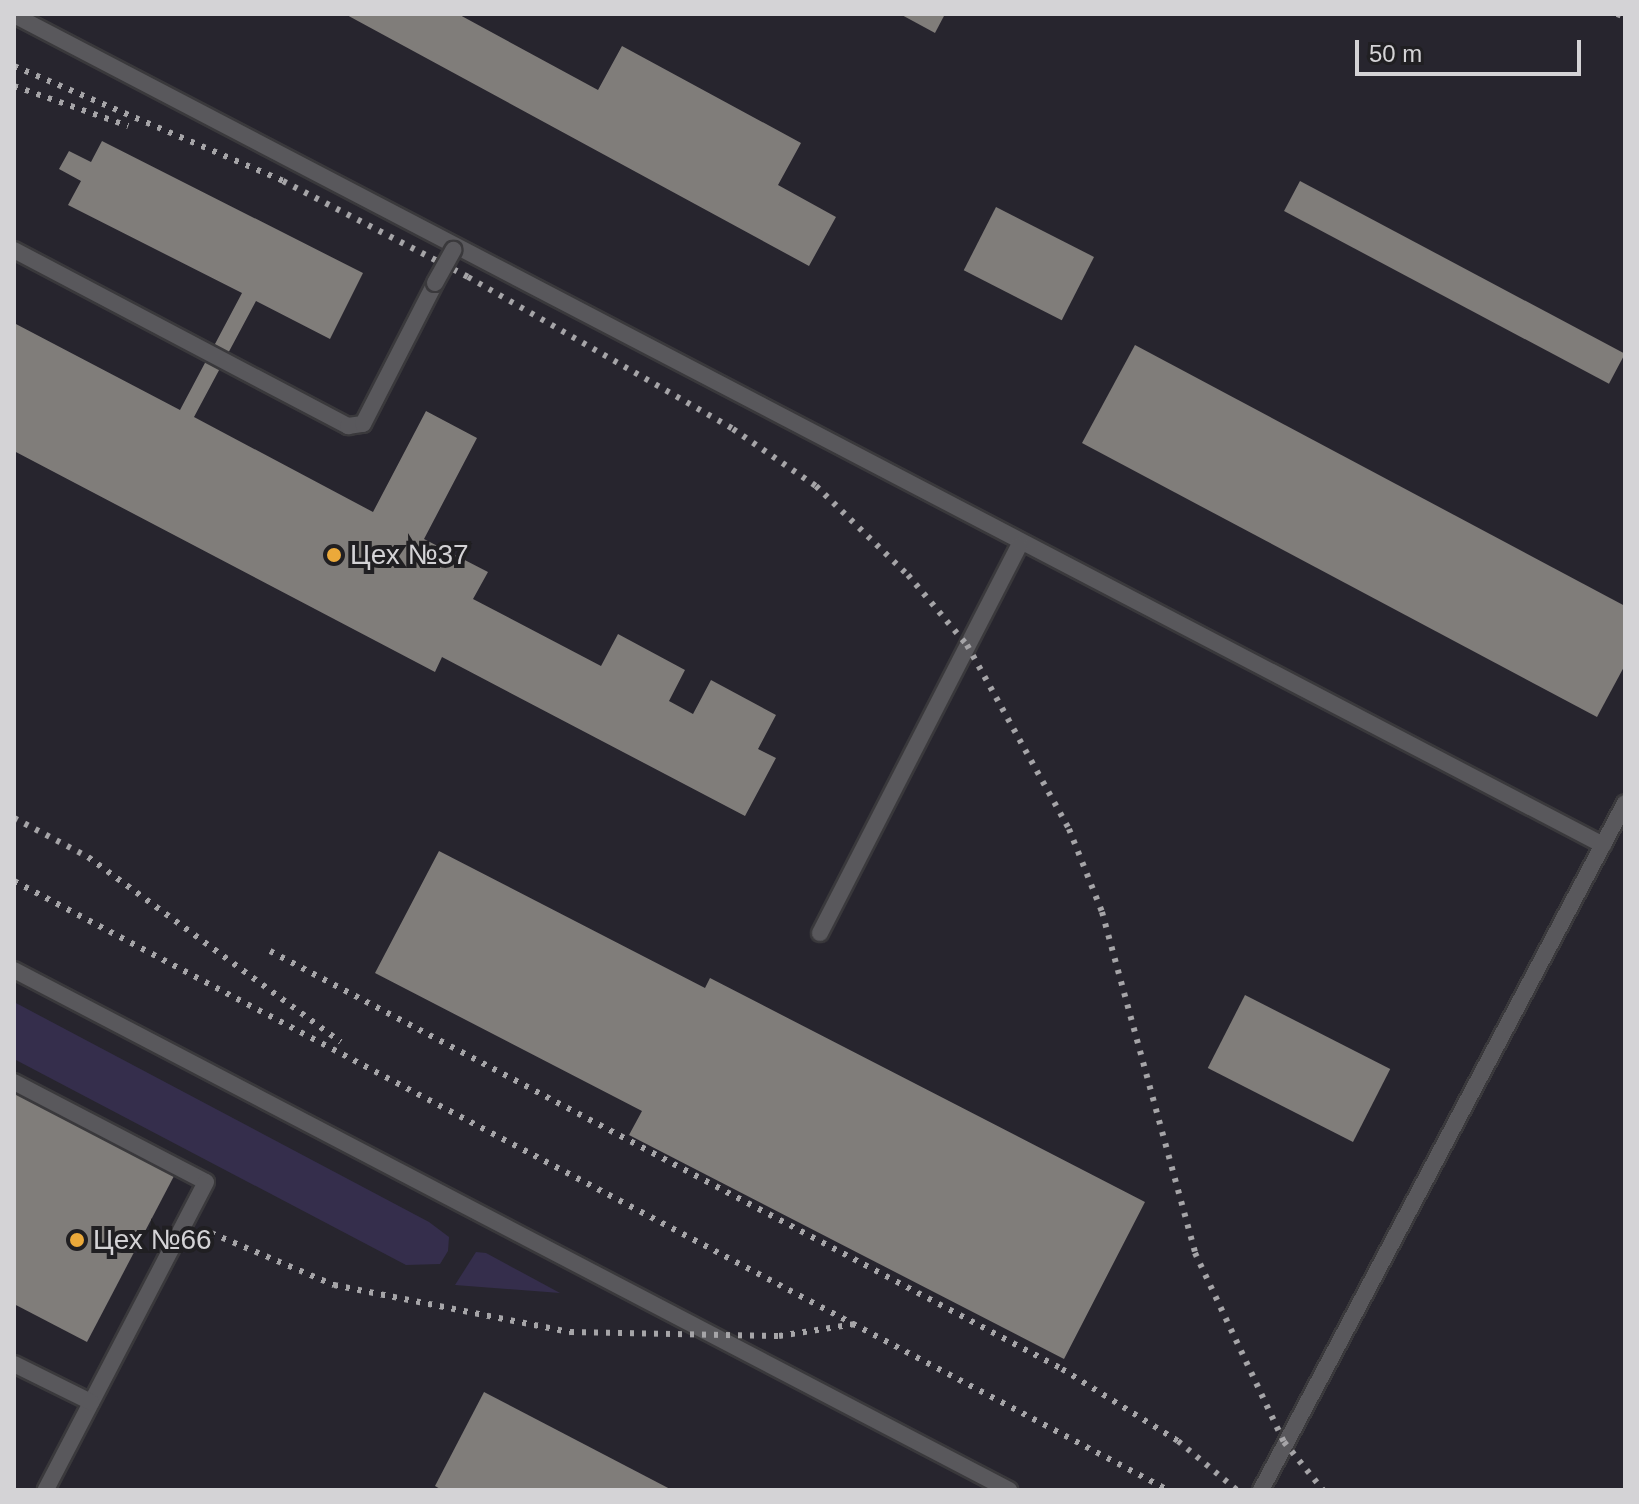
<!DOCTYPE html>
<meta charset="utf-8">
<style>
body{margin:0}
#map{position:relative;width:1639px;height:1504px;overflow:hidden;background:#201f22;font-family:Helvetica,sans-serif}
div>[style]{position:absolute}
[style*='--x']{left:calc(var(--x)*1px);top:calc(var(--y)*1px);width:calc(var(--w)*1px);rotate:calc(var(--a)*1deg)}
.built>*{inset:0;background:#27252e;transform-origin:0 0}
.green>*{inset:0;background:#352e4c}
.building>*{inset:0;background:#807d7a;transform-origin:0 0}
.roads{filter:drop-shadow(2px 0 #3a393c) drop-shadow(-2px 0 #3a393c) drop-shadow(0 2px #3a393c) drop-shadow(0 -2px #3a393c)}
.lane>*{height:16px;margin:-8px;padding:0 8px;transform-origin:8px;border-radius:8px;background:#59585c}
.rail>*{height:6px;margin-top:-3px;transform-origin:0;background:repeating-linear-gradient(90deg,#a6a5a8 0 4px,transparent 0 12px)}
.bridges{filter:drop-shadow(2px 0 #3a393c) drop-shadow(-2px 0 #3a393c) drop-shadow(0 2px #3a393c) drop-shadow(0 -2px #3a393c)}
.lane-bridge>*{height:16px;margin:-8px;padding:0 8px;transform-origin:8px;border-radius:8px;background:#59585c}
.dots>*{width:22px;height:22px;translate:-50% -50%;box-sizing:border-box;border:4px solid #201f22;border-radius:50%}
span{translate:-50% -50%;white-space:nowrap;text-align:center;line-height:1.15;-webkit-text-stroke:8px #201f22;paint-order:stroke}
.poi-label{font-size:28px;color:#d4d3d6}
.left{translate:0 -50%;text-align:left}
.frame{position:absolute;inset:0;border:16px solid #d4d3d6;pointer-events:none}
.scale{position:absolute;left:1355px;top:40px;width:226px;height:36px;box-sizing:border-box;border:4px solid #d4d3d6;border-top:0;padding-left:10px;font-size:24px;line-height:28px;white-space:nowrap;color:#d4d3d6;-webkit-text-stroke:6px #201f22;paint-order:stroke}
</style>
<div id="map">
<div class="built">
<div style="left:14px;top:14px;width:1611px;height:1476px"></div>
</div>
<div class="green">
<div style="clip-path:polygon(14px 1002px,429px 1222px,449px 1237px,448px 1251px,440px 1264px,406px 1265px,14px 1059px)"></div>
<div style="clip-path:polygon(476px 1252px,486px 1253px,560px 1293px,455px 1285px)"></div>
</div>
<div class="building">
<div style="clip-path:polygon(345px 14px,458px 14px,598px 90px,622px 46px,801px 143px,778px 185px,836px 217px,809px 266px)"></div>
<div style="clip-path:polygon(900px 14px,945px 14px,935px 33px)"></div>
<div style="clip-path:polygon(102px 141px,363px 273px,330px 339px,256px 301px,194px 417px,373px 512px,426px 411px,477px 438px,424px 539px,488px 572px,473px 599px,601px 666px,618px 634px,685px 670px,669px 701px,693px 714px,711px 680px,776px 715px,758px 749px,776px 758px,745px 816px,442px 657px,435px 672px,14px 451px,14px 323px,180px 410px,242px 293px,68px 205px,81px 181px,59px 169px,69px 151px,91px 162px)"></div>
<div style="left:1300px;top:181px;width:368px;height:34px;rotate:28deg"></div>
<div style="left:996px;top:207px;width:110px;height:71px;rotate:27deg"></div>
<div style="clip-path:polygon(1135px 345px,1625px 606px,1625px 665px,1597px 717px,1082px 443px)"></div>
<div style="clip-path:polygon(439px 851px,705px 988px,710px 978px,1145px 1202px,1064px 1359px,629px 1135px,642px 1111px,375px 973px)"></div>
<div style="left:1245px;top:995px;width:163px;height:82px;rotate:27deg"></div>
<div style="clip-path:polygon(14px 1093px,174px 1176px,87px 1342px,14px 1304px)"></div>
<div style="clip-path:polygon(484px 1392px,672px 1490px,442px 1490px,435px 1486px)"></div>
</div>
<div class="roads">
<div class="lane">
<div style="--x:14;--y:15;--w:1793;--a:27.58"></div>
<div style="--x:14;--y:250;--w:378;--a:27.8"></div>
<div style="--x:348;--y:426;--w:15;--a:-8"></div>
<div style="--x:363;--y:424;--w:158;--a:-62.9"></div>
<div style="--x:820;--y:933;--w:435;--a:-62.8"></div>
<div style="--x:14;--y:970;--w:1123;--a:27.59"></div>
<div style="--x:14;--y:1082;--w:216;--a:27.5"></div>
<div style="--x:206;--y:1182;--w:347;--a:117.5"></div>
<div style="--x:14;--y:1364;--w:86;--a:26.3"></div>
<div style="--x:1261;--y:1490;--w:777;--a:-62.08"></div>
</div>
</div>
<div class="rail">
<div style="--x:1617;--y:14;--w:9;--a:21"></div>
<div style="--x:14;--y:66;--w:293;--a:23.1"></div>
<div style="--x:283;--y:181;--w:208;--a:27.4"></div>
<div style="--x:468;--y:277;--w:305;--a:29.8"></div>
<div style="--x:733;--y:429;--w:101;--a:34.5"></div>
<div style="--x:816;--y:486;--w:128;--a:44.1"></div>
<div style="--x:908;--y:575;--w:92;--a:49.9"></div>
<div style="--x:967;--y:645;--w:210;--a:61"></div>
<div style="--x:1069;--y:829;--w:89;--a:68.3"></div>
<div style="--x:1102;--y:912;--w:353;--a:74.7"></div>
<div style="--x:1195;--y:1253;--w:209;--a:64.8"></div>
<div style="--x:1284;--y:1442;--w:62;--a:50.9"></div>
<div style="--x:14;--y:86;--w:121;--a:19.3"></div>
<div style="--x:14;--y:818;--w:84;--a:27.8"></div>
<div style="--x:88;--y:857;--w:313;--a:36.2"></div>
<div style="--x:14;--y:881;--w:1305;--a:27.82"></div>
<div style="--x:270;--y:951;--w:896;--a:27.82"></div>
<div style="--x:1062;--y:1369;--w:137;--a:31.8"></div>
<div style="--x:1178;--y:1441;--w:77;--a:39.7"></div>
<div style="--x:211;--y:1233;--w:134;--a:22.9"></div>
<div style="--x:334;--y:1285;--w:241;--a:11.3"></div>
<div style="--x:570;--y:1332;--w:209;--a:1.1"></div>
<div style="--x:779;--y:1336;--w:77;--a:-9"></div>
</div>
<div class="bridges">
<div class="lane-bridge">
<div style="--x:435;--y:283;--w:38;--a:-61"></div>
</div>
</div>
<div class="dots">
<div style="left:334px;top:555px;background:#eba93a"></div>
<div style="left:77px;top:1240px;background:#eba93a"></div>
</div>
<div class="poi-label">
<span class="left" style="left:350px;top:555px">Цех №37</span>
<span class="left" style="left:93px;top:1240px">Цех №66</span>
</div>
<div class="frame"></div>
<div class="scale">50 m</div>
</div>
